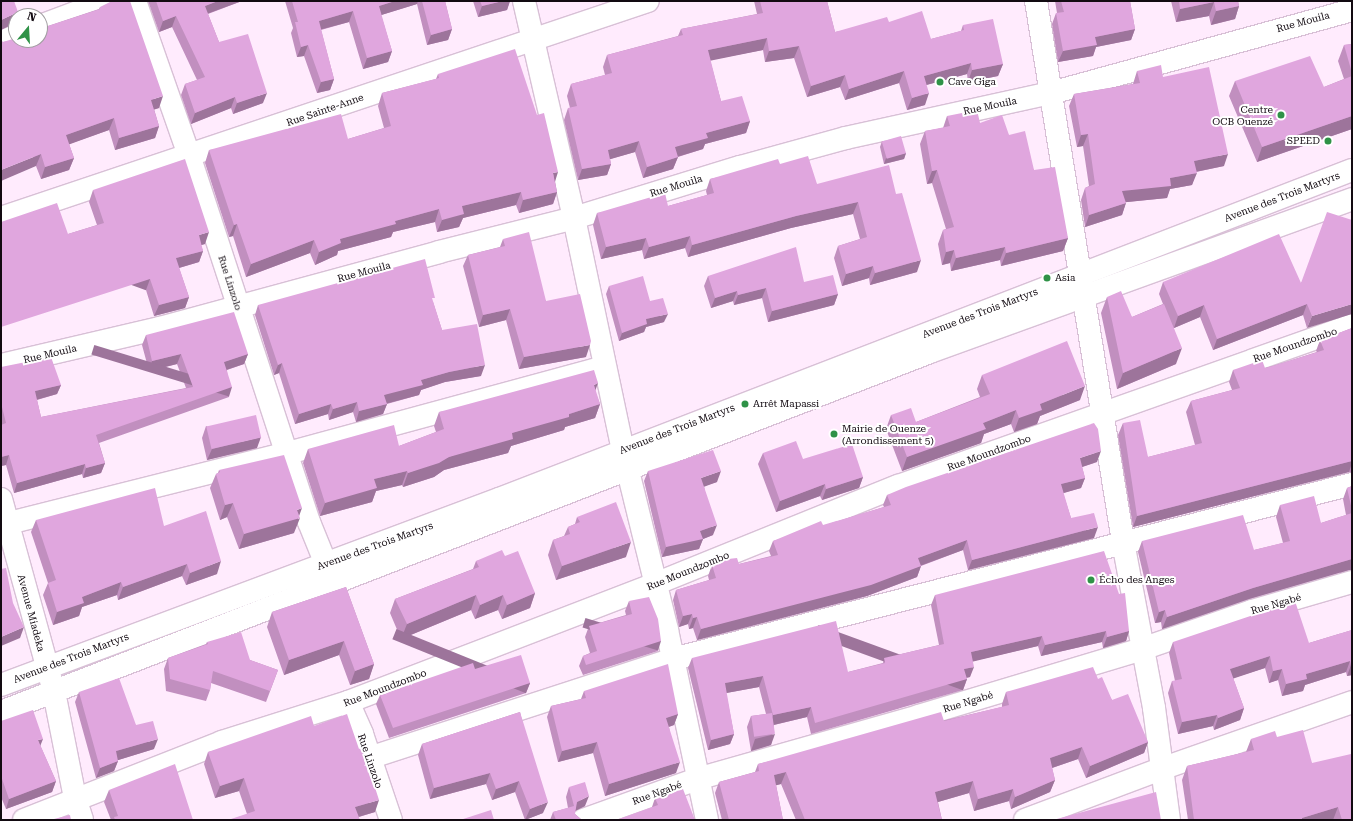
<!DOCTYPE html>
<meta charset="utf-8">
<style>
body{margin:0}
#map{position:relative;width:1353px;height:821px;overflow:hidden;background:#ffebfd;font-family:"Roboto Serif",serif}
div>[style]{position:absolute}
[style*='--x']{left:calc(var(--x)*1px);top:calc(var(--y)*1px);width:calc(var(--w)*1px);rotate:calc(var(--a)*1deg)}
.roads{filter:drop-shadow(1px 0 #d8c0d6) drop-shadow(-1px 0 #d8c0d6) drop-shadow(0 1px #d8c0d6) drop-shadow(0 -1px #d8c0d6)}
.minor>*{height:22px;margin:-11px;padding:0 11px;transform-origin:11px;border-radius:11px;background:#fff}
.major>*{height:22px;margin:-11px;padding:0 11px;transform-origin:11px;border-radius:11px;background:#fff}
.wall>*{inset:0;background:#c18fbf}
.shaded-wall>*{inset:0;background:#9d749b;transform-origin:0 0}
.building>*{inset:0;background:#e0a6de;transform-origin:0 0}
.dots>*{width:11px;height:11px;translate:-50% -50%;box-sizing:border-box;border:2px solid #fff;border-radius:50%}
span{translate:-50% -50%;white-space:nowrap;text-align:center;line-height:1.15;-webkit-text-stroke:4px #fff;paint-order:stroke}
.street-label{font-size:10px;color:#120a11}
.poi-label{font-size:10px;color:#120a11}
.left{translate:0 -50%;text-align:left}
.right{translate:-100% -50%;text-align:right}
.frame{position:absolute;inset:0;border:2px solid #120a11;pointer-events:none}
.north{position:absolute;left:8px;top:8px;width:40px;height:40px;box-sizing:border-box;background:#fff;border:1px solid #a09da0;border-radius:50%;rotate:18deg;font-size:11px;font-weight:700;line-height:16px;text-align:center;color:#120a11}
.north::after{content:'';display:block;margin:auto;width:14px;height:18px;background:#2f9247;clip-path:polygon(50% 0,100% 100%,50% 72%,0 100%)}
</style>
<div id="map">
<div class="roads">
<div class="minor">
<div style="--x:135;--y:1;--w:163;--a:70.7"></div>
<div style="--x:189;--y:155;--w:386;--a:71.9"></div>
<div style="--x:309;--y:522;--w:45;--a:68"></div>
<div style="--x:524;--y:1;--w:223;--a:77"></div>
<div style="--x:574;--y:218;--w:237;--a:78.1"></div>
<div style="--x:1036;--y:1;--w:548;--a:80.86"></div>
<div style="--x:1123;--y:542;--w:169;--a:79.4"></div>
<div style="--x:1154;--y:708;--w:113;--a:82.4"></div>
<div style="--x:40;--y:26;--w:72;--a:-20.5"></div>
<div style="--x:1;--y:42;--w:16;--a:-22"></div>
<div style="--x:1;--y:218;--w:682;--a:-18.54"></div>
<div style="--x:1;--y:365;--w:163;--a:-13.1"></div>
<div style="--x:160;--y:328;--w:289;--a:-15.2"></div>
<div style="--x:439;--y:252;--w:139;--a:-14.1"></div>
<div style="--x:574;--y:218;--w:174;--a:-17.1"></div>
<div style="--x:740;--y:167;--w:110;--a:-15.3"></div>
<div style="--x:846;--y:138;--w:210;--a:-12.4"></div>
<div style="--x:1051;--y:93;--w:312;--a:-15.4"></div>
<div style="--x:628;--y:471;--w:164;--a:76.2"></div>
<div style="--x:667;--y:630;--w:194;--a:78.1"></div>
<div style="--x:1;--y:499;--w:200;--a:74.6"></div>
<div style="--x:54;--y:692;--w:108;--a:78.8"></div>
<div style="--x:75;--y:798;--w:23;--a:72"></div>
<div style="--x:1;--y:525;--w:296;--a:-14.1"></div>
<div style="--x:288;--y:453;--w:327;--a:-15.2"></div>
<div style="--x:348;--y:702;--w:35;--a:66"></div>
<div style="--x:362;--y:734;--w:91;--a:71.4"></div>
<div style="--x:369;--y:758;--w:320;--a:-18"></div>
<div style="--x:673;--y:659;--w:701;--a:-14.45"></div>
<div style="--x:24;--y:820;--w:213;--a:-21.5"></div>
<div style="--x:222;--y:742;--w:132;--a:-17.6"></div>
<div style="--x:348;--y:702;--w:329;--a:-21"></div>
<div style="--x:655;--y:584;--w:262;--a:-22"></div>
<div style="--x:898;--y:486;--w:482;--a:-19.5"></div>
<div style="--x:583;--y:820;--w:121;--a:-19.8"></div>
<div style="--x:697;--y:779;--w:231;--a:-15.8"></div>
<div style="--x:919;--y:716;--w:233;--a:-16.7"></div>
<div style="--x:1142;--y:649;--w:116;--a:-19.1"></div>
<div style="--x:1252;--y:611;--w:104;--a:-16.2"></div>
<div style="--x:1025;--y:820;--w:145;--a:-20.6"></div>
<div style="--x:1161;--y:769;--w:202;--a:-19.3"></div>
</div>
<div class="major">
<div style="--x:1;--y:685;--w:532;--a:-20.48"></div>
<div style="--x:499;--y:499;--w:914;--a:-21.09"></div>
<div style="--x:1;--y:712;--w:996;--a:-21.18"></div>
<div style="--x:930;--y:352;--w:449;--a:-19.9"></div>
</div>
</div>
<div class="wall">
<div style="clip-path:polygon(148px 1px,242px 1px,208px 14px,219px 42px,263px 103px,233px 114px,231px 108px,191px 124px,181px 95px,185px 84px,197px 80px,172px 27px,159px 32px)"></div>
<div style="clip-path:polygon(285px 1px,445px 1px,452px 29px,448px 40px,427px 45px,417px 4px,381px 15px,392px 51px,388px 62px,363px 69px,349px 22px,321px 30px,334px 79px,330px 90px,317px 93px,304px 56px,297px 57px,291px 33px,293px 28px)"></div>
<div style="clip-path:polygon(473px 1px,510px 1px,507px 10px,478px 17px)"></div>
<div style="clip-path:polygon(754px 1px,827px 1px,835px 32px,889px 22px,931px 39px,961px 31px,963px 25px,1003px 64px,998px 76px,968px 82px,967px 74px,926px 85px,925px 105px,907px 110px,899px 83px,845px 100px,840px 87px,807px 97px,794px 58px,765px 62px,763px 50px,710px 60px,721px 101px,750px 121px,746px 133px,705px 144px,703px 149px,678px 157px,673px 169px,643px 178px,635px 152px,610px 159px,611px 164px,607px 175px,578px 180px,564px 120px,568px 108px,570px 108px,567px 96px,571px 84px,605px 75px,603px 67px,607px 55px,678px 36px,681px 29px,757px 14px)"></div>
<div style="clip-path:polygon(1055px 1px,1130px 1px,1135px 29px,1131px 40px,1096px 47px,1093px 56px,1058px 62px,1052px 24px,1056px 13px,1057px 13px)"></div>
<div style="clip-path:polygon(1171px 1px,1238px 1px,1239px 6px,1235px 19px,1211px 25px,1209px 16px,1176px 22px)"></div>
<div style="clip-path:polygon(100px 7px,159px 108px,154px 109px,159px 126px,155px 138px,115px 150px,109px 130px,69px 144px,74px 158px,69px 170px,41px 179px,36px 166px,3px 42px,16px 40px,48px 26px,99px 9px)"></div>
<div style="clip-path:polygon(1352px 44px,1352px 129px,1257px 162px,1229px 96px,1235px 81px,1324px 87px,1344px 79px,1338px 61px,1344px 45px)"></div>
<div style="clip-path:polygon(1137px 71px,1163px 77px,1224px 166px,1196px 172px,1192px 185px,1170px 189px,1167px 198px,1126px 202px,1122px 215px,1085px 227px,1081px 200px,1085px 188px,1089px 186px,1083px 146px,1077px 147px,1069px 106px,1074px 94px,1133px 84px)"></div>
<div style="clip-path:polygon(438px 74px,555px 181px,557px 192px,553px 204px,519px 213px,516px 205px,463px 218px,459px 227px,437px 232px,435px 222px,393px 232px,391px 237px,338px 251px,337px 255px,315px 265px,310px 253px,246px 277px,233px 236px,229px 237px,205px 163px,209px 150px,348px 139px,384px 128px,378px 106px,382px 93px,436px 79px)"></div>
<div style="clip-path:polygon(947px 116px,980px 123px,1009px 135px,1034px 170px,1068px 238px,1063px 251px,1001px 266px,1000px 260px,951px 271px,950px 263px,942px 265px,938px 244px,943px 230px,946px 229px,932px 183px,927px 184px,920px 144px,925px 131px,943px 128px)"></div>
<div style="clip-path:polygon(882px 141px,906px 153px,904px 159px,884px 164px,880px 147px)"></div>
<div style="clip-path:polygon(780px 164px,817px 184px,896px 194px,917px 272px,870px 285px,869px 278px,842px 286px,834px 258px,838px 246px,860px 239px,853px 214px,791px 228px,688px 257px,685px 248px,644px 259px,642px 250px,601px 259px,593px 225px,597px 213px,668px 206px,707px 195px,706px 191px,710px 179px)"></div>
<div style="clip-path:polygon(93px 190px,205px 244px,201px 245px,203px 251px,199px 262px,179px 268px,189px 297px,185px 308px,154px 316px,146px 290px,68px 234px,97px 225px,89px 202px)"></div>
<div style="clip-path:polygon(1352px 220px,1307px 328px,1303px 315px,1213px 350px,1200px 317px,1174px 328px,1176px 364px,1117px 389px,1101px 313px,1107px 297px,1132px 317px,1163px 304px,1159px 294px,1163px 282px,1301px 283px)"></div>
<div style="clip-path:polygon(503px 239px,546px 301px,586px 357px,519px 369px,506px 320px,479px 327px,463px 266px,468px 255px,500px 247px)"></div>
<div style="clip-path:polygon(708px 276px,804px 282px,838px 294px,834px 305px,768px 322px,762px 298px,734px 305px,733px 301px,711px 308px,704px 286px)"></div>
<div style="clip-path:polygon(609px 286px,650px 301px,664px 322px,646px 327px,644px 332px,619px 341px,606px 294px)"></div>
<div style="clip-path:polygon(433px 302px,442px 330px,481px 376px,445px 382px,421px 390px,419px 395px,387px 404px,383px 414px,356px 422px,353px 412px,329px 420px,328px 414px,295px 424px,279px 373px,274px 375px,255px 315px,258px 305px)"></div>
<div style="clip-path:polygon(1352px 328px,1352px 473px,1349px 472px,1133px 527px,1118px 435px,1123px 423px,1148px 457px,1195px 445px,1186px 412px,1191px 401px,1232px 390px,1229px 382px,1233px 370px,1265px 368px,1273px 366px,1317px 352px,1316px 351px,1320px 340px)"></div>
<div style="clip-path:polygon(146px 335px,248px 354px,244px 364px,227px 370px,229px 397px,99px 443px,105px 463px,101px 473px,83px 478px,82px 474px,14px 493px,6px 465px,1px 466px,1px 367px,61px 385px,57px 394px,37px 400px,41px 417px,186px 388px,177px 364px,149px 371px,142px 345px)"></div>
<div style="clip-path:polygon(982px 375px,1080px 400px,1040px 416px,1037px 424px,1014px 432px,1011px 424px,984px 434px,981px 443px,902px 471px,886px 429px,891px 415px,916px 422px,980px 397px,977px 389px)"></div>
<div style="clip-path:polygon(595px 391px,600px 404px,595px 418px,565px 427px,564px 430px,511px 446px,508px 453px,444px 470px,434px 477px,403px 487px,402px 485px,376px 491px,372px 502px,320px 516px,303px 463px,308px 449px,399px 446px,436px 432px,434px 426px,439px 412px)"></div>
<div style="clip-path:polygon(206px 426px,257px 448px,207px 460px,202px 438px)"></div>
<div style="clip-path:polygon(763px 453px,803px 459px,863px 477px,859px 488px,822px 500px,820px 496px,776px 512px,758px 464px)"></div>
<div style="clip-path:polygon(1097px 462px,1082px 467px,1085px 478px,1081px 488px,1063px 493px,1071px 518px,1094px 538px,968px 570px,963px 550px,921px 566px,917px 577px,867px 596px,697px 640px,693px 628px,689px 629px,688px 624px,679px 627px,673px 600px,676px 590px,709px 580px,708px 576px,712px 565px,739px 564px,771px 556px,769px 551px,773px 541px,884px 507px,883px 505px,887px 495px)"></div>
<div style="clip-path:polygon(219px 470px,294px 533px,239px 549px,227px 517px,220px 520px,210px 488px,216px 474px,218px 473px)"></div>
<div style="clip-path:polygon(648px 471px,717px 482px,704px 486px,713px 535px,703px 539px,699px 549px,662px 557px,644px 481px)"></div>
<div style="clip-path:polygon(1352px 486px,1352px 570px,1349px 570px,1249px 599px,1162px 629px,1161px 622px,1155px 623px,1138px 552px,1142px 541px,1254px 550px,1283px 543px,1276px 517px,1280px 505px,1321px 523px,1346px 515px,1343px 499px,1347px 488px)"></div>
<div style="clip-path:polygon(577px 517px,626px 557px,556px 580px,548px 555px,553px 540px,564px 536px,568px 527px,575px 524px)"></div>
<div style="clip-path:polygon(36px 520px,164px 526px,217px 574px,186px 585px,182px 576px,118px 600px,117px 595px,82px 607px,79px 616px,53px 625px,43px 595px,48px 583px,31px 532px)"></div>
<div style="clip-path:polygon(505px 556px,535px 593px,530px 608px,502px 619px,498px 610px,475px 619px,471px 610px,401px 639px,390px 613px,395px 599px,473px 569px,476px 561px)"></div>
<div style="clip-path:polygon(346px 587px,374px 664px,369px 679px,350px 685px,339px 655px,284px 675px,267px 627px,272px 612px)"></div>
<div style="clip-path:polygon(935px 595px,1129px 631px,1126px 641px,1103px 648px,1102px 642px,1041px 656px,1038px 646px,973px 661px,970px 677px,966px 678px,967px 679px,963px 690px,811px 734px,807px 717px,774px 725px,771px 745px,751px 751px,747px 727px,751px 716px,766px 714px,759px 687px,726px 693px,734px 734px,730px 744px,708px 750px,688px 668px,692px 658px,848px 672px,883px 663px,884px 658px,939px 645px,931px 605px)"></div>
<div style="clip-path:polygon(629px 601px,658px 651px,583px 675px,579px 666px,583px 656px,590px 653px,585px 637px,589px 626px,626px 615px,625px 611px)"></div>
<div style="clip-path:polygon(1352px 630px,1352px 675px,1347px 676px,1346px 672px,1305px 685px,1303px 691px,1282px 696px,1278px 680px,1269px 683px,1265px 668px,1233px 678px,1244px 708px,1240px 720px,1214px 730px,1213px 726px,1178px 734px,1168px 693px,1172px 681px,1175px 681px,1169px 653px,1173px 642px,1309px 643px)"></div>
<div style="clip-path:polygon(207px 642px,250px 660px,278px 670px,266px 702px,211px 683px,210px 690px,206px 701px,166px 691px,164px 669px,168px 658px,206px 644px)"></div>
<div style="clip-path:polygon(475px 669px,530px 683px,526px 693px,389px 738px,376px 704px,380px 695px)"></div>
<div style="clip-path:polygon(1098px 679px,1112px 700px,1148px 742px,1144px 753px,1086px 778px,1078px 759px,1052px 768px,1055px 780px,1050px 792px,1011px 809px,1009px 801px,974px 811px,969px 793px,938px 802px,942px 820px,796px 820px,781px 784px,776px 785px,783px 820px,722px 820px,715px 793px,719px 782px,755px 772px,758px 764px,1002px 707px,1002px 704px,1006px 692px)"></div>
<div style="clip-path:polygon(584px 691px,678px 714px,674px 725px,669px 727px,676px 773px,605px 796px,593px 753px,558px 762px,547px 717px,551px 706px,581px 699px)"></div>
<div style="clip-path:polygon(79px 692px,136px 725px,154px 749px,118px 760px,118px 761px,114px 771px,96px 778px,75px 702px)"></div>
<div style="clip-path:polygon(520px 712px,543px 813px,525px 820px,515px 792px,492px 800px,486px 784px,430px 799px,418px 755px,422px 744px)"></div>
<div style="clip-path:polygon(1px 721px,40px 745px,56px 781px,52px 792px,6px 809px,1px 797px)"></div>
<div style="clip-path:polygon(314px 726px,375px 812px,359px 817px,247px 814px,239px 791px,215px 798px,204px 764px,208px 752px)"></div>
<div style="clip-path:polygon(1277px 737px,1312px 763px,1352px 820px,1188px 820px,1182px 780px,1187px 766px,1246px 752px,1251px 739px)"></div>
<div style="clip-path:polygon(569px 787px,585px 806px,575px 811px,575px 814px,582px 820px,550px 820px,553px 812px,568px 808px,566px 797px)"></div>
<div style="clip-path:polygon(109px 790px,193px 820px,111px 820px,104px 802px)"></div>
<div style="clip-path:polygon(655px 798px,695px 820px,652px 807px)"></div>
</div>
<div class="shaded-wall">
<div style="clip-path:polygon(218px 1px,242px 1px,201px 16px,205px 6px)"></div>
<div style="clip-path:polygon(395px 1px,418px 1px,417px 4px,375px 17px,379px 6px)"></div>
<div style="clip-path:polygon(503px 1px,510px 1px,507px 10px,478px 17px,482px 6px)"></div>
<div style="clip-path:polygon(1214px 2px,1209px 16px,1176px 22px,1180px 9px)"></div>
<div style="clip-path:polygon(1239px 6px,1235px 19px,1211px 25px,1216px 11px)"></div>
<div style="clip-path:polygon(353px 11px,349px 22px,315px 31px,319px 21px)"></div>
<div style="clip-path:polygon(18px 12px,13px 24px,1px 30px,1px 20px)"></div>
<div style="clip-path:polygon(176px 16px,172px 27px,159px 32px,163px 21px)"></div>
<div style="clip-path:polygon(452px 29px,448px 40px,427px 45px,431px 35px)"></div>
<div style="clip-path:polygon(1135px 29px,1131px 40px,1096px 47px,1093px 56px,1058px 62px,1063px 51px,1095px 37px)"></div>
<div style="clip-path:polygon(767px 38px,763px 50px,704px 62px,708px 50px)"></div>
<div style="clip-path:polygon(308px 45px,304px 56px,297px 57px,301px 47px)"></div>
<div style="clip-path:polygon(799px 46px,794px 58px,765px 62px,769px 51px)"></div>
<div style="clip-path:polygon(392px 51px,388px 62px,363px 69px,367px 58px)"></div>
<div style="clip-path:polygon(971px 63px,967px 74px,919px 87px,924px 76px)"></div>
<div style="clip-path:polygon(1003px 64px,998px 76px,968px 82px,972px 70px)"></div>
<div style="clip-path:polygon(904px 71px,899px 83px,845px 100px,849px 89px)"></div>
<div style="clip-path:polygon(845px 75px,840px 87px,807px 97px,811px 86px)"></div>
<div style="clip-path:polygon(334px 79px,330px 90px,317px 93px,321px 82px)"></div>
<div style="clip-path:polygon(267px 93px,263px 103px,233px 114px,237px 103px)"></div>
<div style="clip-path:polygon(929px 93px,925px 105px,907px 110px,912px 98px)"></div>
<div style="clip-path:polygon(163px 96px,159px 108px,147px 112px,151px 100px)"></div>
<div style="clip-path:polygon(235px 97px,231px 108px,191px 124px,195px 113px)"></div>
<div style="clip-path:polygon(1352px 116px,1352px 129px,1257px 162px,1262px 147px)"></div>
<div style="clip-path:polygon(114px 118px,109px 130px,62px 147px,66px 135px)"></div>
<div style="clip-path:polygon(750px 121px,746px 133px,705px 144px,703px 149px,670px 159px,675px 147px,706px 133px)"></div>
<div style="clip-path:polygon(159px 126px,155px 138px,115px 150px,119px 138px)"></div>
<div style="clip-path:polygon(1088px 134px,1083px 146px,1077px 147px,1081px 135px)"></div>
<div style="clip-path:polygon(639px 141px,635px 152px,604px 161px,608px 150px)"></div>
<div style="clip-path:polygon(906px 153px,904px 159px,884px 164px,886px 158px)"></div>
<div style="clip-path:polygon(41px 154px,36px 166px,1px 181px,1px 170px)"></div>
<div style="clip-path:polygon(1228px 154px,1224px 166px,1190px 173px,1194px 161px)"></div>
<div style="clip-path:polygon(678px 157px,673px 169px,643px 178px,647px 167px)"></div>
<div style="clip-path:polygon(74px 158px,69px 170px,41px 179px,45px 167px)"></div>
<div style="clip-path:polygon(611px 164px,607px 175px,578px 180px,582px 169px)"></div>
<div style="clip-path:polygon(937px 170px,932px 183px,927px 184px,932px 171px)"></div>
<div style="clip-path:polygon(558px 172px,554px 185px,553px 173px)"></div>
<div style="clip-path:polygon(1197px 173px,1192px 185px,1170px 189px,1167px 198px,1118px 203px,1122px 191px,1170px 178px)"></div>
<div style="clip-path:polygon(521px 192px,516px 205px,463px 218px,459px 227px,437px 232px,442px 220px,462px 206px)"></div>
<div style="clip-path:polygon(557px 192px,553px 204px,519px 213px,523px 200px)"></div>
<div style="clip-path:polygon(858px 202px,853px 214px,791px 228px,688px 257px,692px 245px,796px 216px)"></div>
<div style="clip-path:polygon(1126px 203px,1122px 215px,1085px 227px,1089px 215px)"></div>
<div style="clip-path:polygon(439px 209px,435px 222px,393px 232px,391px 237px,338px 251px,337px 255px,315px 265px,319px 252px,340px 239px,395px 221px)"></div>
<div style="clip-path:polygon(237px 224px,233px 236px,229px 237px,234px 225px)"></div>
<div style="clip-path:polygon(209px 232px,205px 244px,194px 247px,199px 235px)"></div>
<div style="clip-path:polygon(690px 236px,685px 248px,644px 259px,649px 247px)"></div>
<div style="clip-path:polygon(646px 238px,642px 250px,601px 259px,606px 247px)"></div>
<div style="clip-path:polygon(1068px 238px,1063px 251px,1001px 266px,1006px 253px)"></div>
<div style="clip-path:polygon(314px 240px,310px 253px,246px 277px,251px 264px)"></div>
<div style="clip-path:polygon(1005px 247px,1000px 260px,951px 271px,956px 258px)"></div>
<div style="clip-path:polygon(954px 250px,950px 263px,942px 265px,946px 252px)"></div>
<div style="clip-path:polygon(203px 251px,199px 262px,172px 270px,176px 258px)"></div>
<div style="clip-path:polygon(921px 260px,917px 272px,870px 285px,875px 273px)"></div>
<div style="clip-path:polygon(873px 266px,869px 278px,842px 286px,846px 274px)"></div>
<div style="left:150px;top:279px;width:12px;height:157px;rotate:110deg"></div>
<div style="clip-path:polygon(766px 288px,762px 298px,734px 305px,738px 295px)"></div>
<div style="clip-path:polygon(737px 291px,733px 301px,711px 308px,715px 298px)"></div>
<div style="clip-path:polygon(838px 294px,834px 305px,768px 322px,772px 311px)"></div>
<div style="clip-path:polygon(189px 297px,185px 308px,154px 316px,159px 305px)"></div>
<div style="clip-path:polygon(1307px 304px,1303px 315px,1213px 350px,1217px 339px)"></div>
<div style="clip-path:polygon(1352px 304px,1352px 314px,1307px 328px,1312px 316px)"></div>
<div style="clip-path:polygon(1204px 305px,1200px 317px,1174px 328px,1178px 316px)"></div>
<div style="clip-path:polygon(510px 309px,506px 320px,479px 327px,483px 315px)"></div>
<div style="clip-path:polygon(668px 314px,664px 322px,646px 327px,644px 332px,619px 341px,622px 333px,646px 319px)"></div>
<div style="clip-path:polygon(590px 345px,586px 357px,519px 369px,524px 357px)"></div>
<div style="clip-path:polygon(1182px 348px,1176px 364px,1117px 389px,1123px 373px)"></div>
<div style="clip-path:polygon(181px 354px,177px 364px,149px 371px,152px 361px)"></div>
<div style="clip-path:polygon(248px 354px,244px 364px,220px 372px,224px 362px)"></div>
<div style="clip-path:polygon(282px 363px,279px 373px,274px 375px,278px 365px)"></div>
<div style="clip-path:polygon(485px 365px,481px 376px,445px 382px,421px 390px,419px 395px,381px 405px,384px 395px,421px 380px,449px 372px)"></div>
<div style="clip-path:polygon(598px 383px,593px 397px,594px 385px)"></div>
<div style="clip-path:polygon(61px 385px,57px 394px,32px 401px,35px 391px)"></div>
<div style="clip-path:polygon(1085px 386px,1080px 400px,1040px 416px,1037px 424px,1014px 432px,1019px 418px,1040px 404px)"></div>
<div style="left:232px;top:387px;width:10px;height:144px;rotate:107deg"></div>
<div style="clip-path:polygon(357px 402px,353px 412px,329px 420px,333px 409px)"></div>
<div style="clip-path:polygon(331px 404px,328px 414px,295px 424px,299px 414px)"></div>
<div style="clip-path:polygon(387px 404px,383px 414px,356px 422px,359px 411px)"></div>
<div style="clip-path:polygon(600px 404px,595px 418px,565px 427px,564px 430px,511px 446px,508px 453px,444px 470px,434px 477px,403px 487px,408px 473px,449px 457px,512px 433px)"></div>
<div style="clip-path:polygon(1016px 410px,1011px 424px,984px 434px,981px 443px,902px 471px,907px 457px,983px 423px)"></div>
<div style="clip-path:polygon(261px 437px,257px 448px,207px 460px,212px 449px)"></div>
<div style="clip-path:polygon(1101px 451px,1097px 462px,1076px 469px,1080px 458px)"></div>
<div style="clip-path:polygon(9px 455px,6px 465px,1px 466px,1px 457px)"></div>
<div style="clip-path:polygon(1352px 461px,1352px 463px,1349px 472px,1133px 527px,1137px 516px)"></div>
<div style="clip-path:polygon(105px 463px,101px 473px,83px 478px,86px 468px)"></div>
<div style="clip-path:polygon(85px 464px,82px 474px,14px 493px,17px 483px)"></div>
<div style="clip-path:polygon(407px 471px,402px 485px,376px 491px,372px 502px,320px 516px,325px 503px,374px 479px)"></div>
<div style="clip-path:polygon(721px 471px,717px 482px,698px 489px,701px 478px)"></div>
<div style="clip-path:polygon(863px 477px,859px 488px,822px 500px,826px 489px)"></div>
<div style="clip-path:polygon(1085px 478px,1081px 488px,1057px 495px,1061px 484px)"></div>
<div style="clip-path:polygon(825px 484px,820px 496px,776px 512px,780px 501px)"></div>
<div style="clip-path:polygon(233px 503px,227px 517px,220px 520px,225px 505px)"></div>
<div style="clip-path:polygon(302px 508px,298px 519px,300px 518px,294px 533px,239px 549px,244px 534px,297px 510px)"></div>
<div style="clip-path:polygon(717px 525px,713px 535px,703px 539px,699px 549px,662px 557px,666px 547px,700px 531px)"></div>
<div style="clip-path:polygon(1098px 527px,1094px 538px,968px 570px,972px 560px)"></div>
<div style="clip-path:polygon(967px 540px,963px 550px,914px 568px,918px 558px)"></div>
<div style="clip-path:polygon(631px 542px,626px 557px,556px 580px,562px 566px)"></div>
<div style="clip-path:polygon(1352px 559px,1352px 570px,1349px 570px,1249px 599px,1162px 629px,1167px 617px,1253px 588px)"></div>
<div style="clip-path:polygon(221px 561px,217px 574px,186px 585px,190px 573px)"></div>
<div style="clip-path:polygon(187px 564px,182px 576px,118px 600px,123px 587px)"></div>
<div style="clip-path:polygon(921px 566px,917px 577px,867px 596px,697px 640px,701px 629px)"></div>
<div style="clip-path:polygon(121px 582px,117px 595px,82px 607px,79px 616px,53px 625px,57px 612px,82px 597px)"></div>
<div style="clip-path:polygon(535px 593px,530px 608px,502px 619px,507px 605px)"></div>
<div style="clip-path:polygon(476px 595px,471px 610px,401px 639px,407px 624px)"></div>
<div style="clip-path:polygon(503px 595px,498px 610px,475px 619px,480px 605px)"></div>
<div style="clip-path:polygon(1165px 610px,1161px 622px,1155px 623px,1159px 612px)"></div>
<div style="clip-path:polygon(692px 614px,688px 624px,679px 627px,683px 616px)"></div>
<div style="clip-path:polygon(697px 617px,693px 628px,689px 629px,693px 618px)"></div>
<div style="clip-path:polygon(24px 627px,20px 638px,1px 646px,1px 637px)"></div>
<div style="clip-path:polygon(1106px 631px,1102px 642px,1041px 656px,1045px 645px)"></div>
<div style="clip-path:polygon(1129px 631px,1126px 641px,1103px 648px,1107px 637px)"></div>
<div style="clip-path:polygon(1042px 636px,1038px 646px,967px 663px,971px 652px)"></div>
<div style="clip-path:polygon(344px 641px,339px 655px,284px 675px,289px 660px)"></div>
<div style="left:661px;top:641px;width:10px;height:79px;rotate:107deg"></div>
<div style="clip-path:polygon(1270px 656px,1265px 668px,1226px 681px,1230px 669px)"></div>
<div style="clip-path:polygon(1350px 661px,1346px 672px,1305px 685px,1303px 691px,1282px 696px,1286px 684px,1306px 674px)"></div>
<div style="clip-path:polygon(374px 664px,369px 679px,350px 685px,355px 671px)"></div>
<div style="clip-path:polygon(1351px 665px,1352px 665px,1352px 675px,1347px 676px)"></div>
<div style="clip-path:polygon(974px 667px,970px 677px,960px 679px,964px 669px)"></div>
<div style="clip-path:polygon(1282px 669px,1278px 680px,1269px 683px,1273px 671px)"></div>
<div style="clip-path:polygon(763px 676px,759px 687px,721px 694px,725px 683px)"></div>
<div style="left:967px;top:679px;width:12px;height:158px;rotate:110deg"></div>
<div style="left:530px;top:683px;width:11px;height:144px;rotate:112deg"></div>
<div style="clip-path:polygon(811px 707px,807px 717px,769px 726px,773px 715px)"></div>
<div style="clip-path:polygon(1244px 708px,1240px 720px,1214px 730px,1218px 718px)"></div>
<div style="clip-path:polygon(678px 714px,674px 725px,662px 729px,666px 718px)"></div>
<div style="clip-path:polygon(1217px 715px,1213px 726px,1178px 734px,1182px 722px)"></div>
<div style="clip-path:polygon(734px 734px,730px 744px,708px 750px,711px 740px)"></div>
<div style="clip-path:polygon(775px 734px,771px 745px,751px 751px,755px 739px)"></div>
<div style="clip-path:polygon(43px 739px,39px 749px,38px 740px)"></div>
<div style="clip-path:polygon(158px 739px,154px 749px,112px 762px,116px 751px)"></div>
<div style="clip-path:polygon(597px 742px,593px 753px,558px 762px,562px 751px)"></div>
<div style="clip-path:polygon(1148px 742px,1144px 753px,1086px 778px,1090px 766px)"></div>
<div style="clip-path:polygon(1082px 747px,1078px 759px,1046px 770px,1050px 758px)"></div>
<div style="clip-path:polygon(118px 761px,114px 771px,96px 778px,100px 768px)"></div>
<div style="clip-path:polygon(680px 762px,676px 773px,605px 796px,609px 784px)"></div>
<div style="clip-path:polygon(786px 772px,781px 784px,770px 787px,774px 775px)"></div>
<div style="clip-path:polygon(490px 773px,486px 784px,430px 799px,434px 788px)"></div>
<div style="clip-path:polygon(244px 778px,239px 791px,215px 798px,220px 786px)"></div>
<div style="clip-path:polygon(1055px 780px,1050px 792px,1011px 809px,1015px 797px)"></div>
<div style="clip-path:polygon(56px 781px,52px 792px,6px 809px,9px 799px)"></div>
<div style="clip-path:polygon(519px 781px,515px 792px,492px 800px,496px 789px)"></div>
<div style="clip-path:polygon(973px 781px,969px 793px,931px 804px,935px 792px)"></div>
<div style="clip-path:polygon(1013px 789px,1009px 801px,974px 811px,978px 799px)"></div>
<div style="clip-path:polygon(589px 796px,585px 806px,573px 812px,577px 802px)"></div>
<div style="clip-path:polygon(379px 800px,375px 812px,351px 819px,355px 807px)"></div>
<div style="clip-path:polygon(548px 802px,543px 813px,525px 820px,530px 809px)"></div>
<div style="clip-path:polygon(1338px 807px,1333px 820px,1301px 820px,1302px 818px)"></div>
</div>
<div class="building">
<div style="clip-path:polygon(1px 1px,14px 1px,18px 12px,1px 20px)"></div>
<div style="clip-path:polygon(112px 1px,130px 1px,163px 96px,151px 100px,159px 126px,119px 138px,114px 118px,66px 135px,74px 158px,45px 167px,41px 154px,1px 170px,1px 40px,3px 42px,16px 38px,16px 40px,40px 40px,40px 24px,48px 26px,100px 9px,100px 7px)"></div>
<div style="clip-path:polygon(156px 1px,218px 1px,205px 6px,219px 42px,248px 34px,267px 93px,237px 103px,235px 97px,195px 113px,185px 84px,205px 77px,176px 16px,163px 21px)"></div>
<div style="clip-path:polygon(292px 1px,395px 1px,379px 6px,392px 51px,367px 58px,353px 11px,319px 21px,334px 79px,321px 82px,308px 45px,301px 47px,295px 22px,298px 22px)"></div>
<div style="clip-path:polygon(422px 1px,445px 1px,452px 29px,431px 35px)"></div>
<div style="clip-path:polygon(480px 1px,503px 1px,482px 6px)"></div>
<div style="clip-path:polygon(760px 1px,827px 1px,835px 32px,887px 17px,889px 22px,922px 11px,931px 39px,964px 30px,963px 25px,993px 19px,1003px 64px,972px 70px,971px 63px,924px 76px,929px 93px,912px 98px,904px 71px,849px 89px,845px 75px,811px 86px,799px 46px,769px 51px,767px 38px,708px 50px,721px 101px,742px 96px,750px 121px,706px 133px,708px 138px,675px 147px,678px 157px,647px 167px,639px 141px,608px 150px,611px 164px,582px 169px,568px 108px,577px 106px,571px 84px,612px 73px,607px 55px,683px 35px,681px 29px,763px 13px)"></div>
<div style="clip-path:polygon(1061px 1px,1130px 1px,1135px 29px,1095px 37px,1097px 45px,1063px 51px,1056px 13px,1064px 12px)"></div>
<div style="clip-path:polygon(1179px 1px,1238px 1px,1239px 6px,1216px 11px,1214px 2px,1180px 9px)"></div>
<div style="clip-path:polygon(1352px 44px,1352px 73px,1344px 45px)"></div>
<div style="clip-path:polygon(515px 49px,537px 115px,544px 113px,558px 172px,553px 173px,557px 192px,523px 200px,521px 192px,462px 206px,464px 214px,442px 220px,439px 209px,395px 221px,396px 224px,340px 239px,341px 243px,319px 252px,314px 240px,251px 264px,237px 224px,234px 225px,209px 150px,341px 114px,348px 139px,391px 126px,382px 93px,439px 78px,438px 74px)"></div>
<div style="clip-path:polygon(1310px 56px,1324px 87px,1352px 76px,1352px 116px,1262px 147px,1235px 81px)"></div>
<div style="clip-path:polygon(1161px 65px,1163px 77px,1209px 67px,1228px 154px,1194px 161px,1197px 173px,1170px 178px,1171px 186px,1122px 191px,1126px 203px,1089px 215px,1085px 188px,1095px 184px,1088px 134px,1081px 135px,1074px 94px,1140px 83px,1137px 71px)"></div>
<div style="clip-path:polygon(977px 110px,980px 123px,1002px 115px,1009px 135px,1025px 131px,1034px 170px,1055px 167px,1068px 238px,1006px 253px,1005px 247px,956px 258px,954px 250px,946px 252px,943px 230px,954px 227px,937px 170px,932px 171px,925px 131px,950px 126px,947px 116px)"></div>
<div style="left:901px;top:136px;width:18px;height:20px;rotate:74deg"></div>
<div style="clip-path:polygon(808px 156px,817px 184px,889px 165px,896px 194px,902px 193px,921px 260px,875px 273px,873px 266px,846px 274px,838px 246px,867px 237px,858px 202px,796px 216px,692px 245px,690px 236px,649px 247px,646px 238px,606px 247px,597px 213px,665px 193px,668px 206px,714px 193px,710px 179px,778px 159px,780px 164px)"></div>
<div style="clip-path:polygon(185px 159px,209px 232px,199px 235px,203px 251px,176px 258px,189px 297px,159px 305px,150px 279px,1px 327px,1px 222px,57px 203px,68px 234px,104px 223px,93px 190px)"></div>
<div style="clip-path:polygon(1327px 212px,1352px 220px,1352px 304px,1312px 316px,1307px 304px,1217px 339px,1204px 305px,1178px 316px,1163px 282px,1279px 234px,1301px 283px)"></div>
<div style="clip-path:polygon(529px 232px,546px 301px,580px 294px,591px 341px,590px 345px,524px 357px,510px 309px,483px 315px,468px 255px,505px 246px,503px 239px)"></div>
<div style="clip-path:polygon(796px 247px,804px 282px,833px 275px,838px 294px,772px 311px,766px 288px,738px 295px,737px 291px,715px 298px,708px 276px)"></div>
<div style="clip-path:polygon(425px 259px,435px 298px,432px 298px,442px 330px,477px 324px,485px 365px,449px 372px,421px 380px,423px 385px,384px 395px,387px 404px,359px 411px,357px 402px,333px 409px,331px 404px,299px 414px,282px 363px,278px 365px,258px 305px)"></div>
<div style="clip-path:polygon(643px 276px,650px 301px,663px 298px,668px 314px,646px 319px,647px 324px,622px 333px,609px 286px)"></div>
<div style="clip-path:polygon(1121px 291px,1132px 317px,1164px 304px,1182px 348px,1123px 373px,1107px 297px)"></div>
<div style="clip-path:polygon(234px 312px,248px 354px,224px 362px,232px 387px,96px 435px,105px 463px,86px 468px,85px 464px,17px 483px,9px 455px,1px 457px,1px 425px,6px 423px,1px 403px,1px 367px,51px 357px,61px 385px,35px 391px,41px 417px,193px 387px,181px 354px,152px 361px,146px 335px)"></div>
<div style="clip-path:polygon(1352px 328px,1352px 461px,1137px 516px,1123px 423px,1140px 420px,1148px 457px,1202px 443px,1191px 401px,1240px 388px,1233px 370px,1262px 360px,1265px 368px,1273px 366px,1324px 350px,1320px 340px)"></div>
<div style="clip-path:polygon(1067px 341px,1085px 386px,1040px 404px,1042px 410px,1019px 418px,1016px 410px,983px 423px,986px 429px,907px 457px,891px 415px,911px 408px,916px 422px,990px 394px,982px 375px)"></div>
<div style="clip-path:polygon(594px 370px,598px 383px,594px 385px,600px 404px,569px 414px,569px 417px,512px 433px,513px 439px,449px 457px,439px 463px,408px 473px,407px 471px,374px 479px,377px 488px,325px 503px,308px 449px,394px 425px,399px 446px,444px 429px,439px 412px)"></div>
<div style="left:256px;top:415px;width:23px;height:51px;rotate:77deg"></div>
<div style="clip-path:polygon(1094px 423px,1098px 429px,1101px 451px,1080px 458px,1085px 478px,1061px 484px,1071px 518px,1094px 513px,1098px 527px,972px 560px,967px 540px,918px 558px,921px 566px,871px 585px,701px 629px,697px 617px,693px 618px,692px 614px,683px 616px,676px 590px,716px 578px,712px 565px,728px 559px,737px 558px,739px 564px,778px 555px,773px 541px,821px 521px,823px 525px,891px 505px,887px 495px,906px 487px)"></div>
<div style="clip-path:polygon(796px 441px,803px 459px,852px 444px,863px 477px,826px 489px,825px 484px,780px 501px,763px 453px)"></div>
<div style="clip-path:polygon(713px 450px,721px 471px,701px 478px,717px 525px,700px 531px,703px 539px,666px 547px,648px 471px)"></div>
<div style="clip-path:polygon(284px 455px,302px 508px,297px 510px,300px 518px,244px 534px,233px 503px,225px 505px,216px 474px,220px 472px,219px 470px)"></div>
<div style="clip-path:polygon(1352px 486px,1352px 510px,1347px 488px)"></div>
<div style="clip-path:polygon(155px 488px,164px 526px,206px 511px,221px 561px,190px 573px,187px 564px,123px 587px,121px 582px,82px 597px,84px 603px,57px 612px,48px 583px,56px 580px,36px 520px)"></div>
<div style="clip-path:polygon(1314px 496px,1321px 523px,1352px 513px,1352px 559px,1253px 588px,1167px 617px,1165px 610px,1159px 612px,1142px 541px,1243px 515px,1254px 550px,1290px 541px,1280px 505px)"></div>
<div style="clip-path:polygon(616px 502px,631px 542px,562px 566px,553px 540px,570px 534px,568px 527px,580px 522px,577px 517px)"></div>
<div style="clip-path:polygon(502px 550px,505px 556px,518px 551px,535px 593px,507px 605px,503px 595px,480px 605px,476px 595px,407px 624px,395px 599px,479px 567px,476px 561px)"></div>
<div style="clip-path:polygon(1104px 551px,1119px 594px,1125px 593px,1129px 631px,1107px 637px,1106px 631px,1045px 645px,1042px 636px,971px 652px,974px 667px,964px 669px,967px 679px,815px 723px,811px 707px,773px 715px,763px 676px,725px 683px,734px 734px,711px 740px,692px 658px,836px 621px,848px 672px,885px 663px,884px 658px,944px 644px,935px 595px)"></div>
<div style="clip-path:polygon(6px 568px,13px 603px,24px 627px,1px 637px,1px 569px)"></div>
<div style="clip-path:polygon(346px 587px,374px 664px,355px 671px,344px 641px,289px 660px,272px 612px)"></div>
<div style="clip-path:polygon(649px 597px,658px 619px,661px 641px,586px 665px,583px 656px,597px 651px,589px 626px,632px 614px,629px 601px)"></div>
<div style="clip-path:polygon(1295px 601px,1309px 643px,1352px 630px,1352px 665px,1351px 665px,1350px 661px,1306px 674px,1307px 679px,1286px 684px,1282px 669px,1273px 671px,1270px 656px,1230px 669px,1244px 708px,1218px 718px,1217px 715px,1182px 722px,1172px 681px,1182px 679px,1173px 642px)"></div>
<div style="clip-path:polygon(241px 632px,250px 660px,278px 670px,270px 691px,213px 671px,210px 690px,170px 679px,168px 658px,208px 644px,207px 642px)"></div>
<div style="clip-path:polygon(521px 655px,530px 683px,393px 728px,380px 695px,473px 663px,475px 669px)"></div>
<div style="clip-path:polygon(668px 664px,678px 714px,666px 718px,680px 762px,609px 784px,597px 742px,562px 751px,551px 706px,586px 698px,584px 691px)"></div>
<div style="clip-path:polygon(1093px 667px,1098px 679px,1102px 677px,1112px 700px,1128px 694px,1148px 742px,1090px 766px,1082px 747px,1050px 758px,1055px 780px,1015px 797px,1013px 789px,978px 799px,973px 781px,935px 792px,942px 820px,805px 820px,786px 772px,774px 775px,783px 820px,729px 820px,719px 782px,759px 771px,758px 764px,941px 712px,944px 721px,1009px 705px,1006px 692px)"></div>
<div style="clip-path:polygon(119px 678px,136px 725px,153px 721px,158px 739px,116px 751px,118px 761px,100px 768px,79px 692px)"></div>
<div style="clip-path:polygon(33px 710px,43px 739px,38px 740px,56px 781px,9px 799px,1px 776px,1px 721px)"></div>
<div style="clip-path:polygon(520px 712px,548px 802px,530px 809px,519px 781px,496px 789px,490px 773px,434px 788px,422px 744px)"></div>
<div style="left:772px;top:713px;width:21px;height:21px;rotate:82deg"></div>
<div style="clip-path:polygon(347px 714px,359px 749px,361px 748px,364px 753px,379px 800px,355px 807px,360px 820px,228px 820px,255px 811px,244px 778px,220px 786px,208px 752px,311px 716px,314px 726px)"></div>
<div style="clip-path:polygon(1303px 730px,1312px 763px,1351px 754px,1352px 760px,1352px 820px,1342px 820px,1338px 807px,1302px 818px,1302px 820px,1194px 820px,1187px 766px,1254px 750px,1251px 739px,1275px 731px,1277px 737px)"></div>
<div style="clip-path:polygon(175px 764px,193px 820px,115px 820px,114px 817px,118px 816px,109px 790px)"></div>
<div style="clip-path:polygon(585px 782px,589px 796px,577px 802px,575px 814px,582px 820px,556px 820px,553px 812px,574px 806px,569px 787px)"></div>
<div style="clip-path:polygon(683px 789px,695px 820px,616px 820px,658px 805px,655px 798px)"></div>
<div style="clip-path:polygon(1156px 792px,1161px 820px,1053px 820px)"></div>
<div style="clip-path:polygon(491px 810px,494px 820px,460px 820px)"></div>
<div style="clip-path:polygon(70px 815px,71px 820px,50px 820px)"></div>
</div>
<div class="dots">
<div style="left:940px;top:82px;background:#2f9247"></div>
<div style="left:1281px;top:115px;background:#2f9247"></div>
<div style="left:1328px;top:141px;background:#2f9247"></div>
<div style="left:1047px;top:278px;background:#2f9247"></div>
<div style="left:745px;top:404px;background:#2f9247"></div>
<div style="left:834px;top:434px;background:#2f9247"></div>
<div style="left:1091px;top:580px;background:#2f9247"></div>
</div>
<div class="street-label">
<span style="left:1303px;top:22px;rotate:-15deg">Rue Mouila</span>
<span style="left:990px;top:106px;rotate:-12deg">Rue Mouila</span>
<span style="left:325px;top:110px;rotate:-19deg">Rue Sainte-Anne</span>
<span style="left:676px;top:186px;rotate:-17deg">Rue Mouila</span>
<span style="left:1282px;top:197px;rotate:-21deg">Avenue des Trois Martyrs</span>
<span style="left:364px;top:272px;rotate:-15deg">Rue Mouila</span>
<span style="left:230px;top:283px;rotate:72deg">Rue Linzolo</span>
<span style="left:980px;top:313px;rotate:-21deg">Avenue des Trois Martyrs</span>
<span style="left:1295px;top:345px;rotate:-19deg">Rue Moundzombo</span>
<span style="left:50px;top:354px;rotate:-13deg">Rue Mouila</span>
<span style="left:677px;top:429px;rotate:-21deg">Avenue des Trois Martyrs</span>
<span style="left:989px;top:453px;rotate:-20deg">Rue Moundzombo</span>
<span style="left:375px;top:546px;rotate:-20deg">Avenue des Trois Martyrs</span>
<span style="left:688px;top:571px;rotate:-22deg">Rue Moundzombo</span>
<span style="left:1276px;top:604px;rotate:-16deg">Rue Ngabé</span>
<span style="left:31px;top:613px;rotate:75deg">Avenue Miadeka</span>
<span style="left:71px;top:658px;rotate:-21deg">Avenue des Trois Martyrs</span>
<span style="left:385px;top:688px;rotate:-21deg">Rue Moundzombo</span>
<span style="left:968px;top:702px;rotate:-17deg">Rue Ngabé</span>
<span style="left:370px;top:761px;rotate:71deg">Rue Linzolo</span>
<span style="left:657px;top:793px;rotate:-20deg">Rue Ngabé</span>
</div>
<div class="poi-label">
<span class="left" style="left:948px;top:82px">Cave Giga</span>
<span class="right" style="left:1273px;top:115px">Centre<br>OCB Ouenzé</span>
<span class="right" style="left:1320px;top:141px">SPEED</span>
<span class="left" style="left:1055px;top:278px">Asia</span>
<span class="left" style="left:753px;top:404px">Arrêt Mapassi</span>
<span class="left" style="left:842px;top:434px">Mairie de Ouenze<br>(Arrondissement 5)</span>
<span class="left" style="left:1099px;top:580px">Écho des Anges</span>
</div>
<div class="frame"></div>
<div class="north">N</div>
</div>
